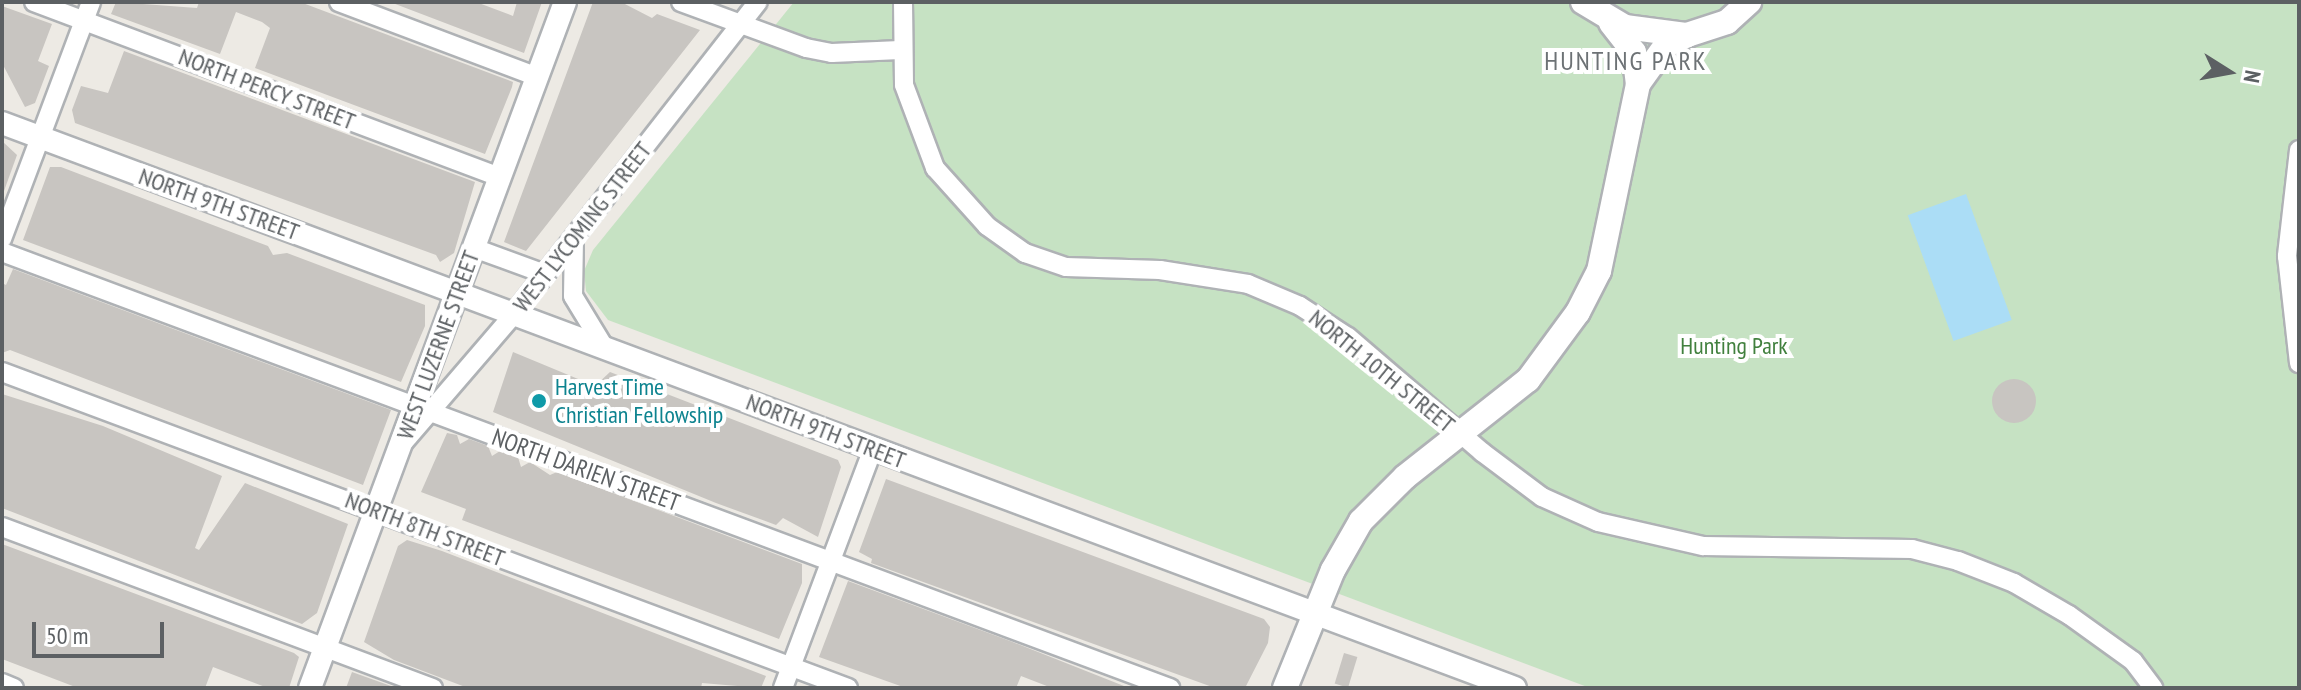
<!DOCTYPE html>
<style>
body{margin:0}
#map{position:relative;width:2301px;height:690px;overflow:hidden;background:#edeae4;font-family:"PT Sans Narrow",sans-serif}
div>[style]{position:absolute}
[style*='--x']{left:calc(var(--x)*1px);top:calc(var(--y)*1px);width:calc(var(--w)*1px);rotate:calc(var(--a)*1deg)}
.green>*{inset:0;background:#c6e2c3}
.water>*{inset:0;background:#abddf6;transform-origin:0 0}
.building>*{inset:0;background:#c8c5c1;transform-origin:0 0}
.round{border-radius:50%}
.roads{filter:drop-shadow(2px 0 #afb2b5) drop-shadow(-2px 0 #afb2b5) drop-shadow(0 2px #afb2b5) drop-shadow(0 -2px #afb2b5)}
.minor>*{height:18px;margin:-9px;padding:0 9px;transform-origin:9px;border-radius:9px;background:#fff}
.tertiary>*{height:22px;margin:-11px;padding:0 11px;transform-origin:11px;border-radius:11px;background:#fff}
.secondary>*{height:24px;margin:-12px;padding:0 12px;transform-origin:12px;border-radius:12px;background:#fff}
.dots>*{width:22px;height:22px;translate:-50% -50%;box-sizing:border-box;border:4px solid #fff;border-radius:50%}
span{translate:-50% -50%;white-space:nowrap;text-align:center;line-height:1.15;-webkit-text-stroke:8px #fff;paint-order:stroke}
.street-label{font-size:24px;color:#5c6063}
.park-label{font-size:24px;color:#41803e}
.culture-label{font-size:24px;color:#0d838f}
.left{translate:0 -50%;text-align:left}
.neighbourhood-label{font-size:26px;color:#6d7275;letter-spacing:2px}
.frame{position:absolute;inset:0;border:4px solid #5c6063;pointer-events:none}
.north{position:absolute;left:2189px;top:32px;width:80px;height:80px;-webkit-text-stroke:6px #fff;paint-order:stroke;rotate:101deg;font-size:22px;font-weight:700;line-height:32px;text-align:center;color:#5c6063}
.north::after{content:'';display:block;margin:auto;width:28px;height:36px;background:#5c6063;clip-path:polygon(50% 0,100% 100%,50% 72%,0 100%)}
.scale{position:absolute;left:32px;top:622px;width:132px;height:36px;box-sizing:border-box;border:4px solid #5c6063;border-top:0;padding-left:10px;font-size:24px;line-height:28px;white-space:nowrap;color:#5c6063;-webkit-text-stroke:6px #fff;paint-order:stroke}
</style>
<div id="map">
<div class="green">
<div style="clip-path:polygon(794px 2px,2299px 2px,2299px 688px,1590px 688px,608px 320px,586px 291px,584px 271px,593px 250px)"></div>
</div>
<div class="water">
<div style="left:1966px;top:194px;width:134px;height:62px;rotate:70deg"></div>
</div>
<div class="building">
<div style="clip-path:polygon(116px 2px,197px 8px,199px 2px,300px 2px,513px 82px,512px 87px,485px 154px,255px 68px,270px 28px,262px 22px,236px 12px,220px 54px,111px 14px)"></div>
<div style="clip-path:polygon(390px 2px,476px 2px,513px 16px,517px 2px,542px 2px,524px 53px)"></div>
<div style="clip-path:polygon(593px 2px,621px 2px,652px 18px,657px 14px,700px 30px,526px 251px,504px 242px)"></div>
<div style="clip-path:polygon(2px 6px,52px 24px,38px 61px,49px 66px,35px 103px,25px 107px,2px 63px)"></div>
<div style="clip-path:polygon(124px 51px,475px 182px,454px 253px,440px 262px,436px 255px,75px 123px,72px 110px,81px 86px,108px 93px)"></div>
<div style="clip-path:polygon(2px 141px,17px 155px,4px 191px,2px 191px)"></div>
<div style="clip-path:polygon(50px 167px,61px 167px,268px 246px,273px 255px,287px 253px,425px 305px,425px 326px,401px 382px,23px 240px)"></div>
<div style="clip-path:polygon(13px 269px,391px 410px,363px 485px,10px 350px,2px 353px,2px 283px,6px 285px)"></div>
<div style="clip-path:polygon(513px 352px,595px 386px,610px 372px,838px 460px,841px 467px,818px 537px,783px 518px,776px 525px,716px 503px,493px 412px)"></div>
<div class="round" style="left:1992px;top:379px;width:44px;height:44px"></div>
<div style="clip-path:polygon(2px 394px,103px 426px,222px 476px,195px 548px,199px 550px,245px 483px,348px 524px,317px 613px,302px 624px,2px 508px)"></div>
<div style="clip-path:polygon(447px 433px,457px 435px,460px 444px,469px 439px,488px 446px,492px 456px,500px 451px,518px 457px,521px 467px,530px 462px,550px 475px,557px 472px,802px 564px,802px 583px,779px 639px,462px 520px,466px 509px,421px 492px)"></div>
<div style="clip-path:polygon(886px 479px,1264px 619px,1270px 627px,1268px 643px,1245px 688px,1215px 688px,871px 563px,872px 559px,859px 552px)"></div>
<div style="clip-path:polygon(407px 540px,442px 551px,766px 676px,761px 688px,702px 683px,701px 688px,468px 688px,394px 660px,364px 642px,398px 546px)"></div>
<div style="clip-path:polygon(2px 544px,294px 653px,299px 657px,289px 688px,268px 688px,213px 667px,205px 688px,78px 688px,2px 659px)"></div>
<div style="clip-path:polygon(848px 581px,1010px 641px,1129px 688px,1052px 688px,1021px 676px,1016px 688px,906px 688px,819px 657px)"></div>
<div style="left:1344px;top:653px;width:14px;height:32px;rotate:17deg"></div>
<div style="clip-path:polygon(352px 672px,391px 686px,390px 688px,346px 688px)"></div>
</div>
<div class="roads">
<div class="minor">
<div style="--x:34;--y:2;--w:498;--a:20.6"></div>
<div style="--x:339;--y:2;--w:212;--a:20.7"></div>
<div style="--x:681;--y:2;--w:133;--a:20.2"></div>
<div style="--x:806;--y:48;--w:26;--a:11"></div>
<div style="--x:832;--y:53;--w:68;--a:-2.5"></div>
<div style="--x:903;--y:2;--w:83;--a:89.3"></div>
<div style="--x:904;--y:85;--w:89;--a:69.5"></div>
<div style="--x:935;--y:168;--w:78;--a:48.1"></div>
<div style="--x:987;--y:226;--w:47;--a:35.4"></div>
<div style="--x:1025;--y:253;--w:43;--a:18.9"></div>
<div style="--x:1066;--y:267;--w:94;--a:1.8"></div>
<div style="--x:1160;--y:270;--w:89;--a:9"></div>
<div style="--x:1248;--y:284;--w:56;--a:22.9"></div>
<div style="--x:1300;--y:306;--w:57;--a:32.9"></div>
<div style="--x:1348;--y:337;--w:177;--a:40.6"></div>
<div style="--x:1482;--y:452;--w:75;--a:36.9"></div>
<div style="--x:1542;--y:497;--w:61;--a:24.1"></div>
<div style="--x:1598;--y:522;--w:108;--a:12.9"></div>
<div style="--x:1703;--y:546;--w:209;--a:0.8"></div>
<div style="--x:1912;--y:549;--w:48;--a:14.6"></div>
<div style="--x:1958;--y:561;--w:60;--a:21.4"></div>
<div style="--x:2014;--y:583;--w:64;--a:30.2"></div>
<div style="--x:2069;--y:615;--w:79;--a:35.7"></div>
<div style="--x:2133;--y:661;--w:34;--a:53"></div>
<div style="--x:2299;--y:150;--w:107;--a:96.5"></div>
<div style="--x:2287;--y:256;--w:108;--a:83.6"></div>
<div style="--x:2;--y:239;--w:253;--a:-69.4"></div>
<div style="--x:574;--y:239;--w:57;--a:91"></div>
<div style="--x:573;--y:296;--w:60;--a:58.7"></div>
<div style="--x:474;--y:248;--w:76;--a:20.1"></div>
<div style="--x:2;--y:252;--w:1247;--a:20.47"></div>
<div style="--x:2;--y:372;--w:903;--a:20.48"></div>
<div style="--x:404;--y:442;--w:169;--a:-49.3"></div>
<div style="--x:514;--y:314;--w:396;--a:-52"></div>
<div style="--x:2;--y:527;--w:460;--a:20.5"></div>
<div style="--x:2;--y:683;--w:13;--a:23"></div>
<div style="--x:783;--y:688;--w:255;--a:-69.4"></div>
</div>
<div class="tertiary">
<div style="--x:2;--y:123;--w:1615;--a:20.48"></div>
<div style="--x:310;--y:688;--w:732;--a:-69.61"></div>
</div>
<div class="secondary">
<div style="--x:1583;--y:2;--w:49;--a:30.8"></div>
<div style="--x:1625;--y:27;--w:63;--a:7.4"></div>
<div style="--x:1687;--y:35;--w:42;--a:-18"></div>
<div style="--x:1727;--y:22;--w:30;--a:-42"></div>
<div style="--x:1611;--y:23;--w:37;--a:52"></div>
<div style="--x:1634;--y:52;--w:32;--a:83"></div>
<div style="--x:1285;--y:688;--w:127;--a:-67.9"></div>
<div style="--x:1333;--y:570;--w:56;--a:-60.3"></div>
<div style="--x:1361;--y:521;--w:62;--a:-45"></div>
<div style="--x:1405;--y:477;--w:157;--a:-38.3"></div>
<div style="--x:1528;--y:380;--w:84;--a:-53.7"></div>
<div style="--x:1578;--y:312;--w:46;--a:-62.9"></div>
<div style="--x:1599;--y:271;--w:191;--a:-78.2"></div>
<div style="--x:1638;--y:84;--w:48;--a:-54.3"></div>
<div style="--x:1666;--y:45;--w:23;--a:-25"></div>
</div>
</div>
<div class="dots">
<div style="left:539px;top:401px;background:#0f9aa8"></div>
</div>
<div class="street-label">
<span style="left:267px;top:89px;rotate:21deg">NORTH PERCY STREET</span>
<span style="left:219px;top:204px;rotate:20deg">NORTH 9TH STREET</span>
<span style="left:582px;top:227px;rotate:-52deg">WEST LYCOMING STREET</span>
<span style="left:438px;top:345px;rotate:-70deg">WEST LUZERNE STREET</span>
<span style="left:1382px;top:371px;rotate:39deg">NORTH 10TH STREET</span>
<span style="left:826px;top:431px;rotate:21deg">NORTH 9TH STREET</span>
<span style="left:586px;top:470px;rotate:20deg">NORTH DARIEN STREET</span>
<span style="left:425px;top:529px;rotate:21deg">NORTH 8TH STREET</span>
</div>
<div class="park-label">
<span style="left:1734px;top:346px">Hunting Park</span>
</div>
<div class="culture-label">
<span class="left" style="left:555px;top:401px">Harvest Time<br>Christian Fellowship</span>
</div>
<div class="neighbourhood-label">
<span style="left:1626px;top:61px">HUNTING PARK</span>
</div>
<div class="frame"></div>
<div class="north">N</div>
<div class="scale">50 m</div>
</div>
